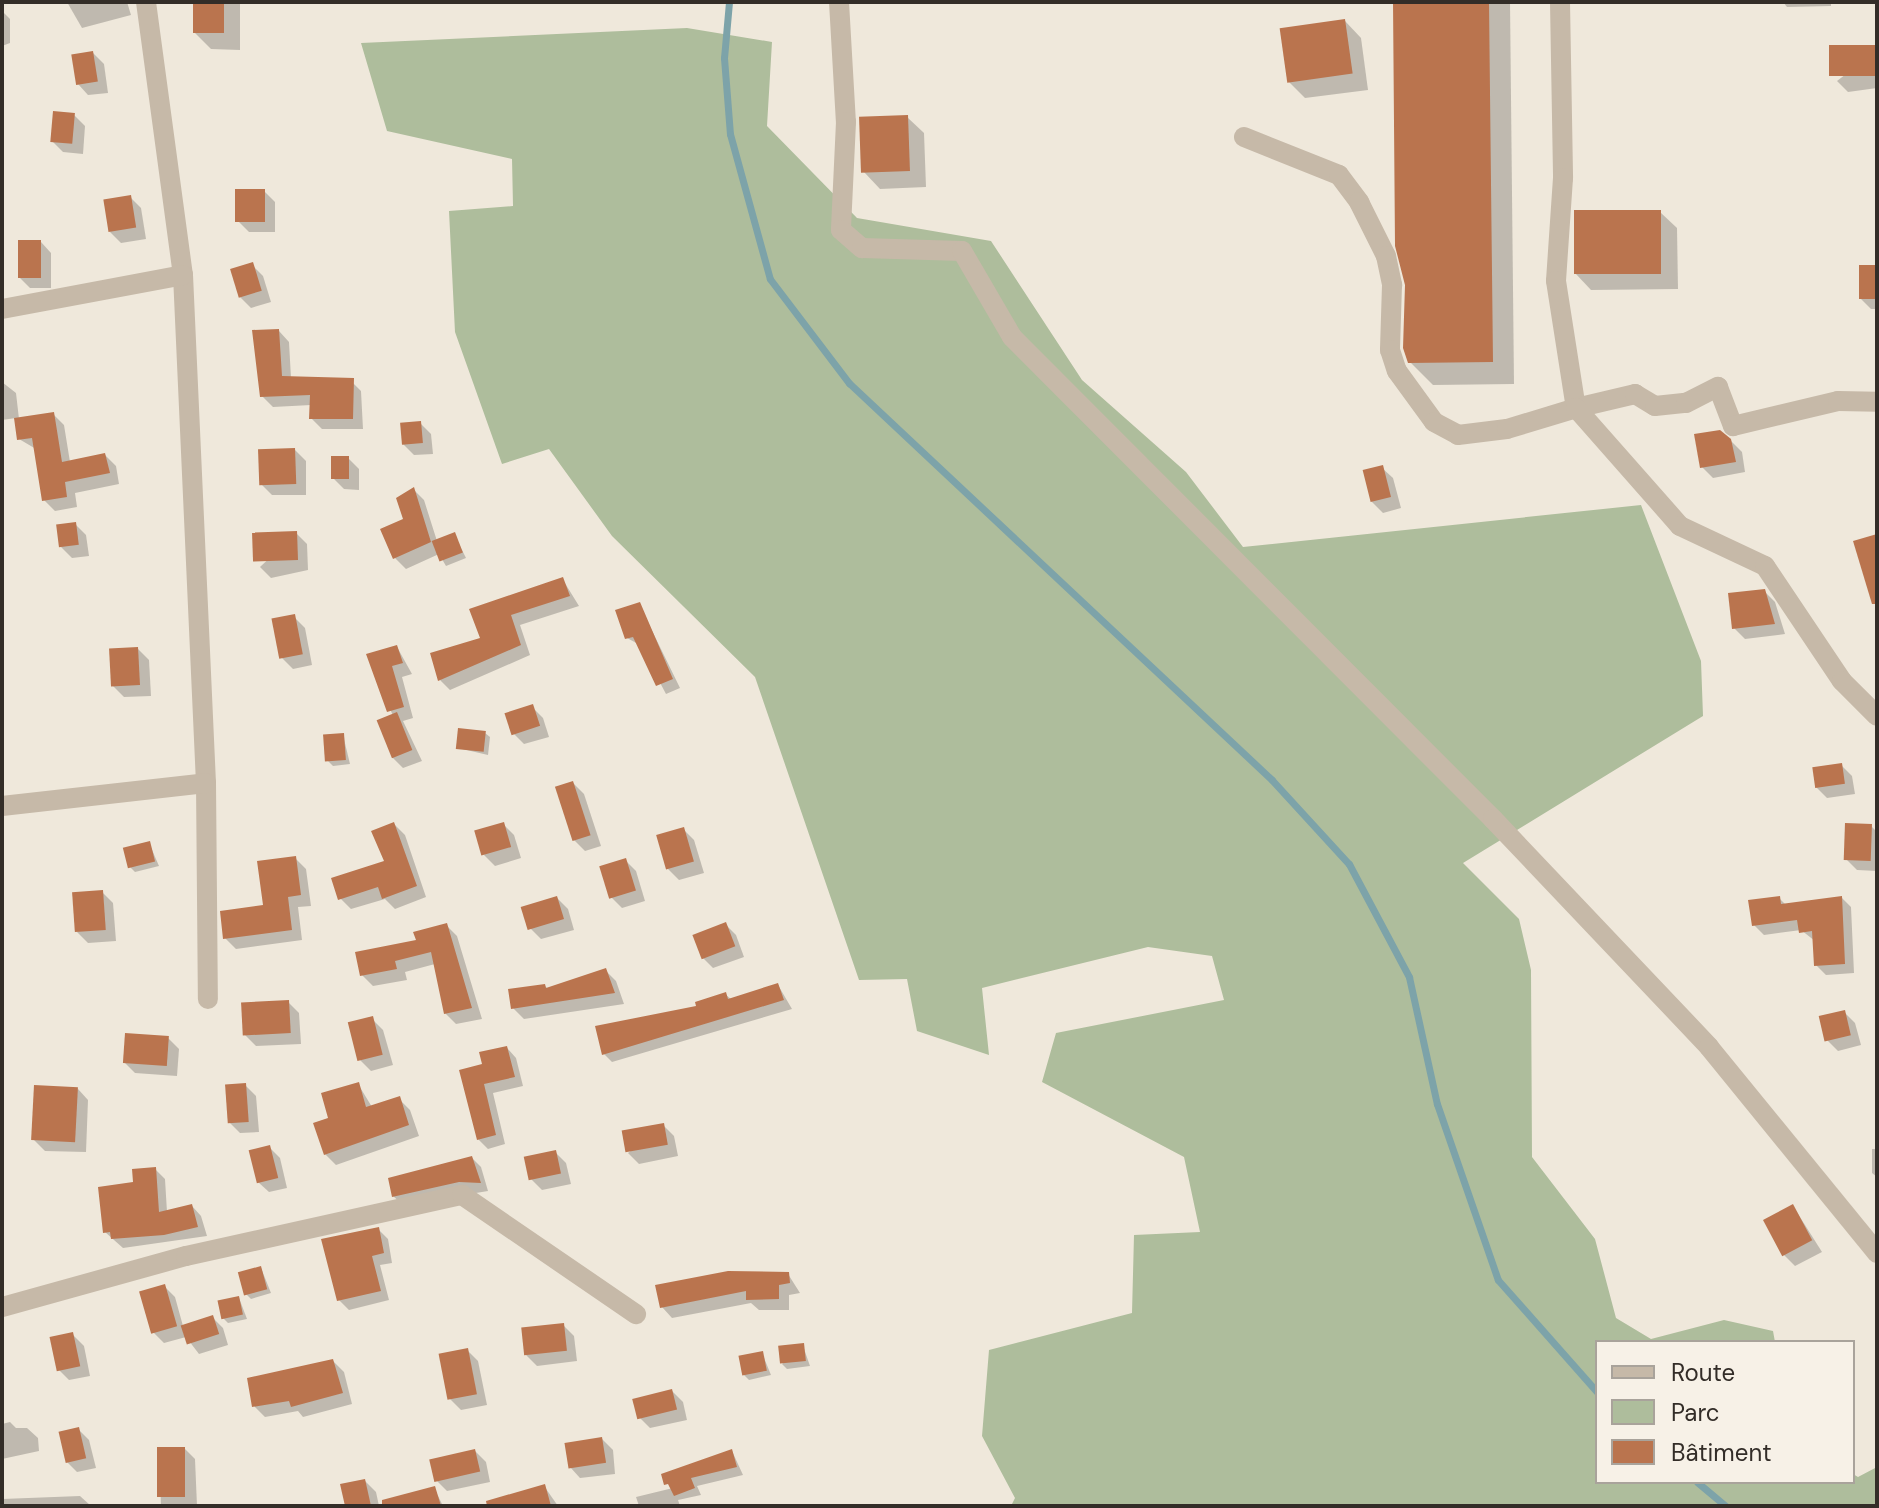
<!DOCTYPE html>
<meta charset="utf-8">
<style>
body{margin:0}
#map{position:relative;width:1879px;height:1508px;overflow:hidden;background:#efe8db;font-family:"DM Sans",sans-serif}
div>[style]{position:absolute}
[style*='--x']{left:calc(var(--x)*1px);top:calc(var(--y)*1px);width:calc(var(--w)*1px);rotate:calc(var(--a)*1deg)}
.green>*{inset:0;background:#aebd9c}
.shadow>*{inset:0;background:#0003}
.stream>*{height:7px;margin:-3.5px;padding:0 3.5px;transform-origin:3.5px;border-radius:3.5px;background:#7da3a9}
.building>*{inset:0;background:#ba744e;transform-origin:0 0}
.minor>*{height:20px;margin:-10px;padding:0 10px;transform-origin:10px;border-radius:10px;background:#c6b9a8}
span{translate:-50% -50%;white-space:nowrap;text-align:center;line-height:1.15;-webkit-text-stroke:6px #f7f1e7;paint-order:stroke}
.frame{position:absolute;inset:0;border:4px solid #332d28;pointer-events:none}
.legend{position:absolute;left:1595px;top:1340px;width:260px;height:144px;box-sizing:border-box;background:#f7f1e7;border:2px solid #a9a39b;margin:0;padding:10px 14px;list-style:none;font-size:24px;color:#332d28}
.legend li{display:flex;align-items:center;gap:16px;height:40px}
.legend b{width:40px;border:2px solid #a9a39b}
</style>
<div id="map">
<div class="green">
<div style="clip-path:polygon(687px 28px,772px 42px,767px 126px,857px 218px,991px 241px,1082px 380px,1186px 472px,1243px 547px,1641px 505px,1701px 661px,1703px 716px,1463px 863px,1519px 919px,1531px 970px,1532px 1157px,1595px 1239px,1616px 1318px,1651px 1339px,1724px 1320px,1773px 1331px,1775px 1342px,1597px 1342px,1597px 1482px,1853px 1482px,1853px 1474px,1858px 1477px,1877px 1467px,1877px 1506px,1011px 1506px,1015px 1498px,982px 1436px,989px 1350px,1132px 1313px,1134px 1235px,1200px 1232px,1184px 1157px,1042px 1082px,1056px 1033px,1224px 1000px,1212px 956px,1148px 947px,982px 988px,989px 1055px,917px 1031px,907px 979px,859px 980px,755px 677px,612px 536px,549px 449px,502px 464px,455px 332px,449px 211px,513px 206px,512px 159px,387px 131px,361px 43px)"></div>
</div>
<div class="shadow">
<div style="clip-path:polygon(67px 2px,127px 2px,131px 15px,82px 28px)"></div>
<div style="clip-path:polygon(195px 2px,240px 2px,240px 50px,211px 49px,194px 32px)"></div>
<div style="clip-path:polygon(1395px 2px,1510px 2px,1514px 384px,1433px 385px,1410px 362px)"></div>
<div style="clip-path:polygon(1783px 2px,1831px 2px,1831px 6px,1787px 7px)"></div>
<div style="clip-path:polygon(2px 11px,10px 19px,10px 43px,2px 46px)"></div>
<div style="clip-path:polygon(1345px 21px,1361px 38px,1368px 90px,1305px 98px,1288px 81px)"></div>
<div style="clip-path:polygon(1877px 50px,1877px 88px,1848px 92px,1837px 81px)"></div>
<div style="clip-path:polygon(93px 53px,104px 64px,108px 93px,88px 95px,78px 84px)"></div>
<div style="clip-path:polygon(74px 115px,85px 126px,83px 154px,63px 152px,52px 141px)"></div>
<div style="clip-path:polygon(907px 117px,924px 133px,926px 187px,880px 189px,864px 172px)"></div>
<div style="clip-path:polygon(264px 191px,275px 202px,275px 232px,249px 232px,238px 221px)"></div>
<div style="clip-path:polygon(130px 197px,141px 208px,146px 239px,121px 243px,110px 232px)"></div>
<div style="clip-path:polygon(1660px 212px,1677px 228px,1678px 289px,1591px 290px,1575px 273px)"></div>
<div style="clip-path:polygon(41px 242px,51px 253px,51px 288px,30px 288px,19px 277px)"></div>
<div style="clip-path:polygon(252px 265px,263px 276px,271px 302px,251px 308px,240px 297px)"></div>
<div style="clip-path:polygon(1876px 267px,1877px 309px,1871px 309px,1860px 298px)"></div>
<div style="clip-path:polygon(279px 331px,289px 342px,291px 378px,350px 380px,361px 391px,363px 429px,322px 429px,311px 418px,311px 405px,273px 407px,262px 396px)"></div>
<div style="clip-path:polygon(2px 382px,16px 393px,19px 419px,53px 414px,64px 425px,70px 462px,105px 455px,116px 466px,119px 484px,75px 493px,77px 507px,55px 511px,44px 500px,36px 449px,19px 439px,16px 418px,2px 420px)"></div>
<div style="clip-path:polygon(420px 423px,431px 434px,433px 454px,414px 455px,403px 444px)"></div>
<div style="clip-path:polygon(1730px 440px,1742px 452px,1745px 472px,1713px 478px,1702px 467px)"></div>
<div style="clip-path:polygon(295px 450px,306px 461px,306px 495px,272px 495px,261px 484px)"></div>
<div style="clip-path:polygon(348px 458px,359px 469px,359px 490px,344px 489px,333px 478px)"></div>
<div style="clip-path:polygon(1382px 468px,1393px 478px,1401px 508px,1383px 513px,1372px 502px)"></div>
<div style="clip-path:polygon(414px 490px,424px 500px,437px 541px,454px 534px,466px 558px,446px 566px,439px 554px,406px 569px,395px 558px)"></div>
<div style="clip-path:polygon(75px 524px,86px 535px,89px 556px,72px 558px,61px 547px)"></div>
<div style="clip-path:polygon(296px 533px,307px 544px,308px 570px,271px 578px,260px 567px)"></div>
<div style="clip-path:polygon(563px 580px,579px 606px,520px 625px,530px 655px,450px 690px,440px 680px,482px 639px,472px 610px)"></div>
<div style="clip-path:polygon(1764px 591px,1775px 602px,1785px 634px,1745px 639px,1734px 628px)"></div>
<div style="clip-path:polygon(639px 604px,680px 688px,666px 694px,640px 645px,627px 638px)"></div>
<div style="clip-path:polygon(294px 617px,305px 628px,312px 665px,293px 669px,282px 658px)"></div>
<div style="clip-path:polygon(397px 647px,412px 674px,402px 677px,413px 718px,403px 721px,422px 761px,403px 768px,392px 757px,393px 716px,369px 656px)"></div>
<div style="clip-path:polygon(138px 649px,149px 660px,151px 696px,124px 697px,113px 686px)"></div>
<div style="clip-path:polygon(532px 707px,543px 718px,549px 737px,524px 744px,513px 733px)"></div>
<div style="clip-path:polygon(485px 733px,490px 737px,488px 755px,458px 748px)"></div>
<div style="clip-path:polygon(343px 735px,350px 764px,333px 766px,328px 761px)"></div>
<div style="clip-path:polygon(1841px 765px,1852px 776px,1855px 794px,1827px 798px,1816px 787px)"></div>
<div style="clip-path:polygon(573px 783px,584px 794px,601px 846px,585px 851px,574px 840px)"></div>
<div style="clip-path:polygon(394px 824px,405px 835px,426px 897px,395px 909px,385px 899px,351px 909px,340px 898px,387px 862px)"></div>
<div style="clip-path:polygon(503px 824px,514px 835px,521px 858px,495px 866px,484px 855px)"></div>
<div style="clip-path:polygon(1871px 826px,1877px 832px,1877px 871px,1857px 870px,1846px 859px)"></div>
<div style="clip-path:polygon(683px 829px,694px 840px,704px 873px,679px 880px,668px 869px)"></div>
<div style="clip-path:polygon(149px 843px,159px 866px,135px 872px,130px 867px)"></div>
<div style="clip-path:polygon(295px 858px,306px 869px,311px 906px,298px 907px,302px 940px,236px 949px,225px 938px,265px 907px)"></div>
<div style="clip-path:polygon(625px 860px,636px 871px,645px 901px,622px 908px,611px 897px)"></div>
<div style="clip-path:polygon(102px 892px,113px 903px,116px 941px,88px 943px,77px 932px)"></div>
<div style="clip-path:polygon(557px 898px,568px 909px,574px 930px,541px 939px,530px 928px)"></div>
<div style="clip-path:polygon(1779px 898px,1786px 905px,1842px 898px,1851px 907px,1854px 973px,1826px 975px,1816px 965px,1815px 941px,1801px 930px,1764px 935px,1754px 925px)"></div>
<div style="clip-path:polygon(725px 924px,736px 935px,744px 957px,713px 968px,702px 957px)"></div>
<div style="clip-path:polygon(446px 925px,457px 936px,482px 1019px,456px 1024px,445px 1013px,435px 964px,405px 972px,407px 980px,373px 986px,362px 975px)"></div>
<div style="clip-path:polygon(605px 970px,616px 981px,624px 1004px,524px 1019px,513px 1008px,545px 986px,548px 989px)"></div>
<div style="clip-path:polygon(778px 985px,792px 1009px,612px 1062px,604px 1054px,725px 994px,732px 1000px)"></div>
<div style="clip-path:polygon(288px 1002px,299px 1013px,301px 1044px,256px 1046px,245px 1035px)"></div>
<div style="clip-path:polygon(1844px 1012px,1855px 1023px,1861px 1045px,1838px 1051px,1827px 1040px)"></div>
<div style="clip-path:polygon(372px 1019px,383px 1030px,393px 1065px,371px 1071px,360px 1060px)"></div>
<div style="clip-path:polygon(168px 1038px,179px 1049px,177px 1076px,135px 1073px,124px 1062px)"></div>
<div style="clip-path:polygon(507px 1048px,516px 1058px,523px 1086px,493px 1093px,505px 1144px,488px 1149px,478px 1139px,484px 1066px)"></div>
<div style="clip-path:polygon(358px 1084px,372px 1107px,399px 1099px,410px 1110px,419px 1136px,336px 1165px,325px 1154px,331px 1119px)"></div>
<div style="clip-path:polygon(245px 1085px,256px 1096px,259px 1132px,240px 1133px,229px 1122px)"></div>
<div style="clip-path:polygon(78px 1089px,88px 1100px,86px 1152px,45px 1151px,34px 1140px)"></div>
<div style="clip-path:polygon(663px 1125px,674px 1136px,678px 1156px,639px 1164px,628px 1153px)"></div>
<div style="clip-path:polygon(269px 1147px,280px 1158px,287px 1188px,269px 1192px,258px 1182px)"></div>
<div style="clip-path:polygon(1872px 1149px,1877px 1149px,1877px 1177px,1872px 1173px)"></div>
<div style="clip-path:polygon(555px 1152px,566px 1163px,571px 1184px,542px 1190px,531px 1179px)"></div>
<div style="clip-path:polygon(472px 1158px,481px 1167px,488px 1191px,403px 1205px,393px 1196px)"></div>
<div style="clip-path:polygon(155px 1169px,165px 1179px,167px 1212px,192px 1206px,201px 1216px,207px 1236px,123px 1248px,105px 1232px,135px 1184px)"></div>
<div style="clip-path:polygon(1793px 1206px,1822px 1252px,1795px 1266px,1784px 1255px)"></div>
<div style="clip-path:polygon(378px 1229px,388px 1239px,392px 1263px,380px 1265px,389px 1300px,349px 1310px,339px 1300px)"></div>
<div style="clip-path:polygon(261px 1268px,271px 1293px,251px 1299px,246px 1294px)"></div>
<div style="clip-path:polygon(788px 1274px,800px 1293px,789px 1295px,789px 1310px,759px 1310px,751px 1303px,672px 1318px,662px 1307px)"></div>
<div style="clip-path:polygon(164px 1286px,175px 1297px,183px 1326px,212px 1317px,223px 1328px,228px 1345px,199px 1354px,186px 1337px,164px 1343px,153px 1332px)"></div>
<div style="clip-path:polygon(239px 1298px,247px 1319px,228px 1323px,223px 1318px)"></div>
<div style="clip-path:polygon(563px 1325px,574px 1336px,577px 1361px,537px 1366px,526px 1355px)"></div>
<div style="clip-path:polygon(73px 1335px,84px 1346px,90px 1376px,69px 1380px,58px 1369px)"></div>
<div style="clip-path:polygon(803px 1346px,810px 1366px,787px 1369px,782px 1364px)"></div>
<div style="clip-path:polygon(467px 1350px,478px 1361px,487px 1405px,461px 1410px,450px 1399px)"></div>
<div style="clip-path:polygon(762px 1353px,771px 1375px,749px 1380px,744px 1375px)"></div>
<div style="clip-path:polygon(333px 1361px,344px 1372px,352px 1404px,303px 1417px,298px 1411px,265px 1417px,254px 1406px)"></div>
<div style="clip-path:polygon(672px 1391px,683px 1402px,687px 1420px,650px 1428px,639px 1417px)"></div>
<div style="clip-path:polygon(10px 1422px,16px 1428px,27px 1428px,38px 1438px,39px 1451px,2px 1459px,2px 1424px)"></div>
<div style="clip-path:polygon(78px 1429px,89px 1440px,96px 1468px,77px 1472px,66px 1461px)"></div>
<div style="clip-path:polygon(602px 1439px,613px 1450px,615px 1474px,580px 1478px,570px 1467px)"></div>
<div style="clip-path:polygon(159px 1449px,185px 1449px,195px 1459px,197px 1506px,161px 1506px)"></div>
<div style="clip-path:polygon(475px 1451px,486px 1462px,490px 1482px,447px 1491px,436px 1480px)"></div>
<div style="clip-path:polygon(732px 1451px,743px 1475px,697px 1486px,701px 1495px,678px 1500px,680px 1506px,639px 1506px,636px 1497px,673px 1488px)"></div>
<div style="clip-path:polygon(365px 1481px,376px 1492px,379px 1506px,347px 1506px)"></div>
<div style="clip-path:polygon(544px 1486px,558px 1506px,511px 1506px)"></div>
<div style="clip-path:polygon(434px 1488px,443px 1506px,420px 1506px)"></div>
<div style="clip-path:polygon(80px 1496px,91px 1506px,2px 1506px,2px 1499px)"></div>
</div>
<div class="stream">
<div style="--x:729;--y:2;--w:56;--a:95.1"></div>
<div style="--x:724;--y:58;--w:76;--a:85.5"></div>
<div style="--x:730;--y:134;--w:150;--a:74.6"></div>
<div style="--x:770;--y:279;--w:131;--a:52.8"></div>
<div style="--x:849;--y:383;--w:580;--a:43.18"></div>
<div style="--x:1272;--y:780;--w:114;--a:47.5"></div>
<div style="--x:1349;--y:864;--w:128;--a:62"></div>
<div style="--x:1409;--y:977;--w:130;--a:77.6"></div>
<div style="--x:1437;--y:1104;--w:186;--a:70.9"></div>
<div style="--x:1498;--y:1280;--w:149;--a:48.5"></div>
<div style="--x:1697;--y:1482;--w:38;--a:40"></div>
</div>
<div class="building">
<div style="left:193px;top:2px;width:31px;height:31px"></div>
<div style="clip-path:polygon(1393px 2px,1489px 2px,1493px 362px,1408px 363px,1403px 348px,1405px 285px,1395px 246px)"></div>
<div style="left:1345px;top:19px;width:55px;height:66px;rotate:82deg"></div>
<div style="left:1877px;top:45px;width:31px;height:48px;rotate:90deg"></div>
<div style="left:93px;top:51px;width:31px;height:22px;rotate:81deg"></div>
<div style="left:53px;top:111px;width:22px;height:31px;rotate:5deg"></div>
<div style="left:908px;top:115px;width:56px;height:49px;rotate:88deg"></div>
<div style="left:235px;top:189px;width:30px;height:33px"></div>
<div style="left:131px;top:195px;width:33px;height:28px;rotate:81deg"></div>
<div style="left:1574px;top:210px;width:87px;height:64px"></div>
<div style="left:18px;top:240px;width:23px;height:38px"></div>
<div style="left:253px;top:262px;width:30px;height:24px;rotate:73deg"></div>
<div style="left:1859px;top:265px;width:18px;height:34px"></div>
<div style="clip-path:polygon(279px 329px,282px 376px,354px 378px,353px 419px,309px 419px,310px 395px,260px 397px,252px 330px)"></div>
<div style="clip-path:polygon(54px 412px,62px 462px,105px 453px,110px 473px,65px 482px,67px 497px,42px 501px,32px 438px,17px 440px,14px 418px)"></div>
<div style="left:421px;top:421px;width:22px;height:21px;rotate:85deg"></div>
<div style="clip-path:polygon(1720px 430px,1731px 439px,1736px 462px,1700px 468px,1694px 434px)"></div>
<div style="left:295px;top:448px;width:36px;height:37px;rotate:88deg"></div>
<div style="left:349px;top:456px;width:23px;height:18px;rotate:90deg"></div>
<div style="left:1383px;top:465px;width:33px;height:21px;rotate:76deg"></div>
<div style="clip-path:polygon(414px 487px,431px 542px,393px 559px,380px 529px,403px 519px,396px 498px)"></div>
<div style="left:76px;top:522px;width:23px;height:20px;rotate:83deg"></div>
<div style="left:297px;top:531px;width:29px;height:45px;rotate:88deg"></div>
<div style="left:455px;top:532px;width:22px;height:25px;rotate:69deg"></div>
<div style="clip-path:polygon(1877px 534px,1877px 604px,1872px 604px,1853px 541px)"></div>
<div style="clip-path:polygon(563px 577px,570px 596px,511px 615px,521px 645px,438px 681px,430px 653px,480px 638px,469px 609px)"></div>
<div style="clip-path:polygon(1765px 589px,1775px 624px,1732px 629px,1728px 593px)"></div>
<div style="clip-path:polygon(640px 602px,673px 679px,656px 686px,633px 637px,625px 639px,615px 610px)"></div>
<div style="left:295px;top:614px;width:41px;height:24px;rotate:79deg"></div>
<div style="clip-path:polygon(397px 645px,403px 663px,392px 666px,404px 707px,387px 712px,366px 654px)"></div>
<div style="left:138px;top:647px;width:38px;height:29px;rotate:87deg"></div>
<div style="left:533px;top:704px;width:23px;height:30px;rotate:72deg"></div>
<div style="left:397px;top:712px;width:41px;height:22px;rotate:68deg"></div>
<div style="left:458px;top:728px;width:28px;height:21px;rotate:6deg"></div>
<div style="left:344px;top:733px;width:27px;height:21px;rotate:86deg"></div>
<div style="left:1842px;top:763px;width:21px;height:30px;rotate:82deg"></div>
<div style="left:573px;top:781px;width:57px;height:19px;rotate:72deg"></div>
<div style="clip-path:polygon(394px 822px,417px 886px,382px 899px,378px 887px,338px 900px,331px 878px,384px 861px,371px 831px)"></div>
<div style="left:504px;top:822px;width:26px;height:31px;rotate:74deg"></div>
<div style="left:1845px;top:823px;width:27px;height:37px;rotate:2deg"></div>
<div style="left:684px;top:827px;width:36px;height:29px;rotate:74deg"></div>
<div style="left:150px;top:841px;width:21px;height:28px;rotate:76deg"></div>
<div style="clip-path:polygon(296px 856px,301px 895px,288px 897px,292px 930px,223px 939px,220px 911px,263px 905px,257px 861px)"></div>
<div style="left:626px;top:858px;width:34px;height:28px;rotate:73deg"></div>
<div style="left:103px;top:890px;width:40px;height:31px;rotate:86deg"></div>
<div style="left:557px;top:896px;width:24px;height:38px;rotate:73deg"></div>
<div style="clip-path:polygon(1780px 896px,1781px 904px,1842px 896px,1845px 964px,1814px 966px,1812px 931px,1799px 933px,1797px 920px,1752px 926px,1748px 900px)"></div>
<div style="left:726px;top:922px;width:26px;height:36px;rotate:69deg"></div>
<div style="clip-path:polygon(447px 923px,472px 1008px,444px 1014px,431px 952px,395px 961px,397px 969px,360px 976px,355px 952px,416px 940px,413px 932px)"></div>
<div style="clip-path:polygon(606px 968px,615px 993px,511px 1009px,508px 989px,545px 984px,546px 988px)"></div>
<div style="clip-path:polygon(778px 983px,784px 1000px,602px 1055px,595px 1026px,696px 1006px,695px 1002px,726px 992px,728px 999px)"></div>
<div style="left:289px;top:1000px;width:33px;height:48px;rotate:87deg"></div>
<div style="left:1845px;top:1010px;width:26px;height:27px;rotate:77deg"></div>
<div style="left:373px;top:1016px;width:40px;height:26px;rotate:76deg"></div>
<div style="left:125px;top:1033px;width:44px;height:30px;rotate:4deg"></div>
<div style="clip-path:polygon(507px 1046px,515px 1077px,484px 1084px,496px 1135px,477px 1140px,459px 1070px,482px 1064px,479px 1052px)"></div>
<div style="clip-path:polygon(359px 1082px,366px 1107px,400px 1096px,409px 1125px,324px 1155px,313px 1123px,328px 1118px,321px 1093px)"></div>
<div style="left:246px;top:1083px;width:39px;height:21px;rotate:86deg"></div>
<div style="left:34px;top:1085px;width:44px;height:55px;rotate:3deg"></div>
<div style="left:664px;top:1123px;width:22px;height:43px;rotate:80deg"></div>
<div style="left:270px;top:1145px;width:34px;height:22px;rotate:76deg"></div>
<div style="left:556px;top:1150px;width:24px;height:33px;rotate:78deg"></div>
<div style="clip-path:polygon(472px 1156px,481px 1183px,459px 1182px,392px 1197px,388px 1178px)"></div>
<div style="clip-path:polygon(156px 1167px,159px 1212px,192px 1204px,198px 1227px,164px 1235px,111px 1239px,110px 1232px,103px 1233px,98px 1187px,133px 1182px,132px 1169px)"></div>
<div style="left:1793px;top:1204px;width:41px;height:34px;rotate:62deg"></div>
<div style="clip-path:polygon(379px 1227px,384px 1253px,372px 1256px,381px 1291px,337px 1301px,321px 1239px)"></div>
<div style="left:261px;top:1266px;width:24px;height:24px;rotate:75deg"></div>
<div style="clip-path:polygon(728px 1271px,789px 1272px,790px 1283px,779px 1285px,779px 1299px,746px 1300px,746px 1291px,660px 1308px,655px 1285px)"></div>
<div style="left:165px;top:1284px;width:44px;height:27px;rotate:74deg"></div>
<div style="left:239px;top:1296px;width:19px;height:22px;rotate:78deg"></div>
<div style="left:213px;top:1315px;width:20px;height:34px;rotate:72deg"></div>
<div style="left:564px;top:1323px;width:28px;height:43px;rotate:84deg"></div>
<div style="left:73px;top:1332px;width:35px;height:24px;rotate:78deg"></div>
<div style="left:804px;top:1343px;width:18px;height:26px;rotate:84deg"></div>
<div style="left:468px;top:1348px;width:47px;height:30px;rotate:79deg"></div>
<div style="left:763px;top:1351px;width:20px;height:25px;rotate:79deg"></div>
<div style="clip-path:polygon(333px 1359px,343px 1393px,291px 1407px,289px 1401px,252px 1407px,247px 1378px)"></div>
<div style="left:672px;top:1389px;width:21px;height:41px;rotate:76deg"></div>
<div style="left:79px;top:1427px;width:32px;height:21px;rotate:77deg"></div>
<div style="left:602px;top:1437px;width:26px;height:38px;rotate:81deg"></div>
<div style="left:157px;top:1447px;width:28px;height:50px"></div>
<div style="left:475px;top:1449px;width:23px;height:47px;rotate:77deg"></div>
<div style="clip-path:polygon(732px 1449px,737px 1467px,691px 1478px,695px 1488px,674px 1496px,668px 1484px,664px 1485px,661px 1474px)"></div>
<div style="clip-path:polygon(365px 1479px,371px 1506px,345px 1506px,340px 1484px)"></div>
<div style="clip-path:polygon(545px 1484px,551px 1506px,487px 1506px,486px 1501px)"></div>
<div style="clip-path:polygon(435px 1486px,441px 1506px,382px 1506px,382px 1500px)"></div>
</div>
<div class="minor">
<div style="--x:146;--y:2;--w:275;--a:82.3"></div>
<div style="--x:183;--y:275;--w:509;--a:87.41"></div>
<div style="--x:206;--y:783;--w:216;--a:89.5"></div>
<div style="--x:839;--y:2;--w:120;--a:86.7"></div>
<div style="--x:846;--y:122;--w:108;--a:92.7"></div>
<div style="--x:841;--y:230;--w:28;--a:41"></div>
<div style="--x:862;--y:248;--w:100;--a:1.7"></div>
<div style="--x:962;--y:251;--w:99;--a:59.8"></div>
<div style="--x:1012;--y:337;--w:681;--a:45.06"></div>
<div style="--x:1493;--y:819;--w:314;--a:46.5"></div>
<div style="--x:1709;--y:1047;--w:266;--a:50.8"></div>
<div style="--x:1560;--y:2;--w:176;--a:89"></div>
<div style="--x:1563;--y:178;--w:103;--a:93.9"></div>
<div style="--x:1556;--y:281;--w:129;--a:81.1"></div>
<div style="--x:1576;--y:408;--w:61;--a:-13.3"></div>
<div style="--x:1635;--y:394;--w:23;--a:31"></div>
<div style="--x:1655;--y:406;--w:31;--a:-6"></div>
<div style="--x:1686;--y:403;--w:36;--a:-27"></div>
<div style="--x:1718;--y:387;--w:42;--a:69"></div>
<div style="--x:1733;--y:426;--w:108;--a:-13.4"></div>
<div style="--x:1838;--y:401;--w:39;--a:1"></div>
<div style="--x:1244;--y:137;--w:102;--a:21.8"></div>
<div style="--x:1339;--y:175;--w:34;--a:53"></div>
<div style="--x:1359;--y:202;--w:60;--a:63.4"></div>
<div style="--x:1386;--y:256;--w:30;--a:78"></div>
<div style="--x:1392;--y:285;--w:65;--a:91.8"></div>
<div style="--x:1390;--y:350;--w:22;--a:72"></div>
<div style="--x:1397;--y:371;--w:63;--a:54"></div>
<div style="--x:1434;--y:422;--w:27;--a:28"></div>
<div style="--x:1458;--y:435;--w:49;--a:-7"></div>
<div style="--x:1507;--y:429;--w:72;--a:-16.9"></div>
<div style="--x:1576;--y:408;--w:157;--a:48.6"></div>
<div style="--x:1680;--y:526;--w:94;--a:25.2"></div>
<div style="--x:1765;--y:566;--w:138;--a:56.2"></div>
<div style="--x:1842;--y:681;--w:49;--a:45"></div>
<div style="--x:2;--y:309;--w:184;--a:-10.6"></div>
<div style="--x:2;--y:806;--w:205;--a:-6.4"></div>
<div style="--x:2;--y:1307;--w:191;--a:-15.5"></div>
<div style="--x:186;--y:1256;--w:283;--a:-12.5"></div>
<div style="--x:462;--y:1195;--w:211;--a:34.4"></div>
</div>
<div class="frame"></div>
<ul class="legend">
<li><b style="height:10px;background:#c6b9a8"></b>Route</li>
<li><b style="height:22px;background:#aebd9c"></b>Parc</li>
<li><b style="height:22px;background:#ba744e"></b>Bâtiment</li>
</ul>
</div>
